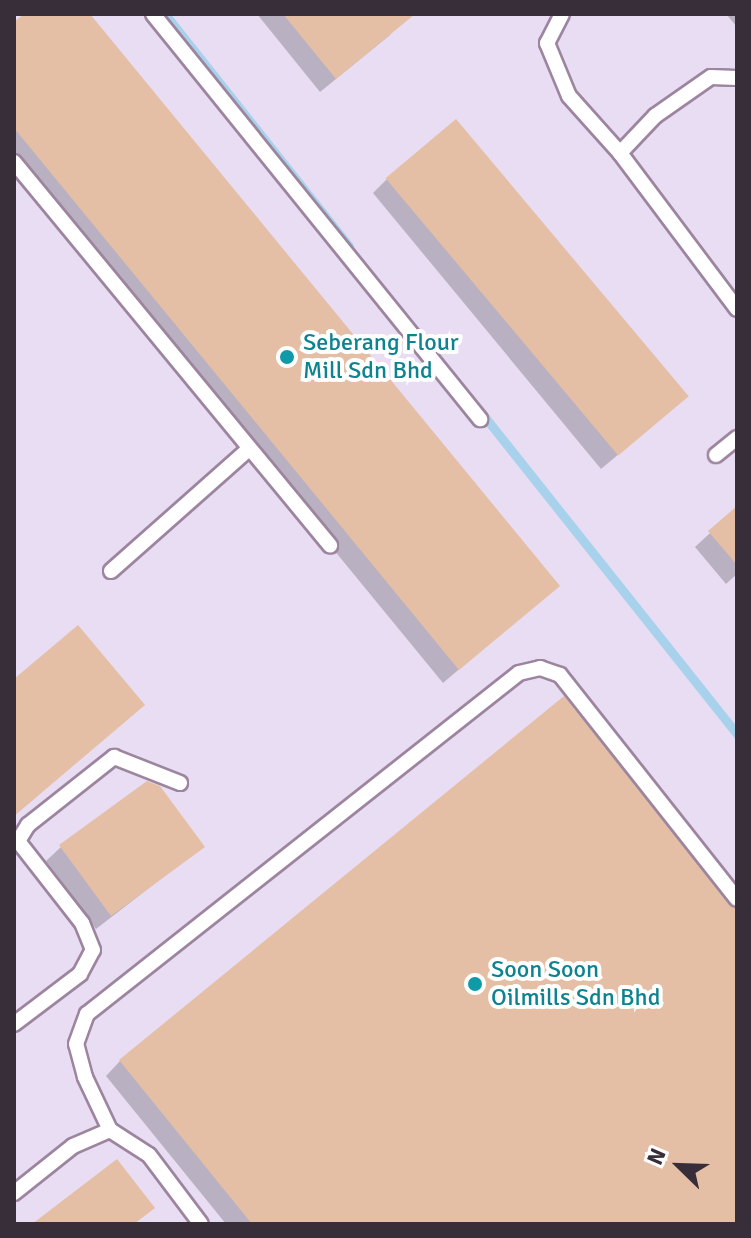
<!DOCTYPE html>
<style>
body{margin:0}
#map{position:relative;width:751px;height:1238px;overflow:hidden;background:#fae4fb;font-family:Signika,sans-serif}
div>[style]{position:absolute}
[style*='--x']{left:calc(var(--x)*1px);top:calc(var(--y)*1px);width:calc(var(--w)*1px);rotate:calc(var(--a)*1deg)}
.industrial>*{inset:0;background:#e8ddf2;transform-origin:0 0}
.shadow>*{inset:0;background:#0003}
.stream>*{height:9px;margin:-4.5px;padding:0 4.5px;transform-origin:4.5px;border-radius:4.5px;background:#a8d2eb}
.building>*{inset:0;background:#e5bfa5;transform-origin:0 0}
.roads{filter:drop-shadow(2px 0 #9d859f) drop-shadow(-2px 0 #9d859f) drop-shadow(0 2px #9d859f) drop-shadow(0 -2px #9d859f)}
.lane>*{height:14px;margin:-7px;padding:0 7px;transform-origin:7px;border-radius:7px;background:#fff}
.dots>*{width:22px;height:22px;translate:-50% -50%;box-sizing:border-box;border:4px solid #fff;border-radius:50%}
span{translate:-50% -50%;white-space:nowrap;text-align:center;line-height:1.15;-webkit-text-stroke:8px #fff;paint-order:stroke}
.culture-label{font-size:24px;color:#0d838f}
.left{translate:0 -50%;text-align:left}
.frame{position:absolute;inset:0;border:16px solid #382e39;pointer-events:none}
.north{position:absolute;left:639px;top:1126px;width:80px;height:80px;-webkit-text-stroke:6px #fff;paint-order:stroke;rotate:293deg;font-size:22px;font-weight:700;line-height:32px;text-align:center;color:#382e39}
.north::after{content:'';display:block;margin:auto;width:28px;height:36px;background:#382e39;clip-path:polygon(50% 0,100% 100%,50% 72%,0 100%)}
</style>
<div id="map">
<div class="industrial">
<div style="left:14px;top:14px;width:723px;height:1210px"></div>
</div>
<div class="shadow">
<div style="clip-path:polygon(27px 14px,87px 14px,545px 596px,443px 683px,14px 160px,14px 25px)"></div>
<div style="clip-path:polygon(257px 14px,399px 14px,390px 35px,320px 92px)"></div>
<div style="clip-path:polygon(726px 14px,737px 14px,737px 27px)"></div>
<div style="clip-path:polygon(387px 179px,669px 412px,601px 469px,373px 193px)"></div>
<div style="clip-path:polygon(737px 508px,737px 574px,726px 584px,695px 547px)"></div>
<div style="clip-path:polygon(14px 682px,142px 705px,14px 816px)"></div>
<div style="clip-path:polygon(61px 847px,202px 847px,96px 929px,46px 861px)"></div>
<div style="clip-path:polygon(737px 911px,737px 1219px,730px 1224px,226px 1224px,106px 1076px,120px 1061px)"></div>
</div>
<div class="stream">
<div style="--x:165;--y:14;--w:296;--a:51.6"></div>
<div style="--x:480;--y:411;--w:413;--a:51.5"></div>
</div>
<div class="building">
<div style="clip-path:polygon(24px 14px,90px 14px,560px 586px,459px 670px,14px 128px,14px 22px)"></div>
<div style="clip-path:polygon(283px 14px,415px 14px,336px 79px)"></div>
<div style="left:456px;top:119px;width:362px;height:92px;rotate:50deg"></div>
<div style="clip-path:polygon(737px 506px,737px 565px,708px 531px)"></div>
<div style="clip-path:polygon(78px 625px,145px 705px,14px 816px,14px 679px)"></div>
<div style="clip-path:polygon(564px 696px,737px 909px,737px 1224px,252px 1224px,119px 1060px)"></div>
<div style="clip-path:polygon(147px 781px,160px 786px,205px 847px,111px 916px,59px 845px)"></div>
<div style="clip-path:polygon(117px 1159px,155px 1208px,134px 1224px,32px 1224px)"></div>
</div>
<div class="roads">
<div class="lane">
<div style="--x:153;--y:14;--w:521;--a:51.08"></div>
<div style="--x:562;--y:14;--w:33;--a:117"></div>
<div style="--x:547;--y:43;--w:57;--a:67.5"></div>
<div style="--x:569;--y:96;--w:76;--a:48.2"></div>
<div style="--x:620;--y:153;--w:51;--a:-46.6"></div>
<div style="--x:655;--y:116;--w:68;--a:-34.9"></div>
<div style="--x:711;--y:77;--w:26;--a:2"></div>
<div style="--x:620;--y:153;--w:195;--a:53.1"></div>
<div style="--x:14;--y:162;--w:497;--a:50.5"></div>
<div style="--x:716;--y:455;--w:27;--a:-39"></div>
<div style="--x:111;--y:571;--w:184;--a:-41.5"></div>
<div style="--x:14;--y:1024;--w:83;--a:-37.1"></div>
<div style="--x:80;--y:974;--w:27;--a:-62"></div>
<div style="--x:93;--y:950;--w:29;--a:-112"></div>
<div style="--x:82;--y:923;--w:104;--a:-128"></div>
<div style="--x:18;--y:841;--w:19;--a:-58"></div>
<div style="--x:28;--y:825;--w:110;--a:-38.3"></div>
<div style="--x:114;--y:757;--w:71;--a:21.5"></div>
<div style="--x:110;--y:1130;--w:59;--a:-115.3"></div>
<div style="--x:85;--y:1077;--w:34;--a:-105"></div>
<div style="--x:76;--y:1044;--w:32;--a:-70"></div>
<div style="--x:87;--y:1014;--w:550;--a:-38.29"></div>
<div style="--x:519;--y:673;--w:22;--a:-13"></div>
<div style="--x:540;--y:668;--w:21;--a:19"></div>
<div style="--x:560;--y:675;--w:285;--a:51.7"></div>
<div style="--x:14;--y:1193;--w:75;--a:-38.5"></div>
<div style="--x:73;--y:1146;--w:40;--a:-23.4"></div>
<div style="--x:110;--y:1130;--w:46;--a:32.7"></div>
<div style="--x:149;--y:1155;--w:86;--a:53"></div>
</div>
</div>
<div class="dots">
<div style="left:287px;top:357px;background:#0f9aa8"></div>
<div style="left:475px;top:984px;background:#0f9aa8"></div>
</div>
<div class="culture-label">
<span class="left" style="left:303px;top:357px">Seberang Flour<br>Mill Sdn Bhd</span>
<span class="left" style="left:491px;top:984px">Soon Soon<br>Oilmills Sdn Bhd</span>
</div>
<div class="frame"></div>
<div class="north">N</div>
</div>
